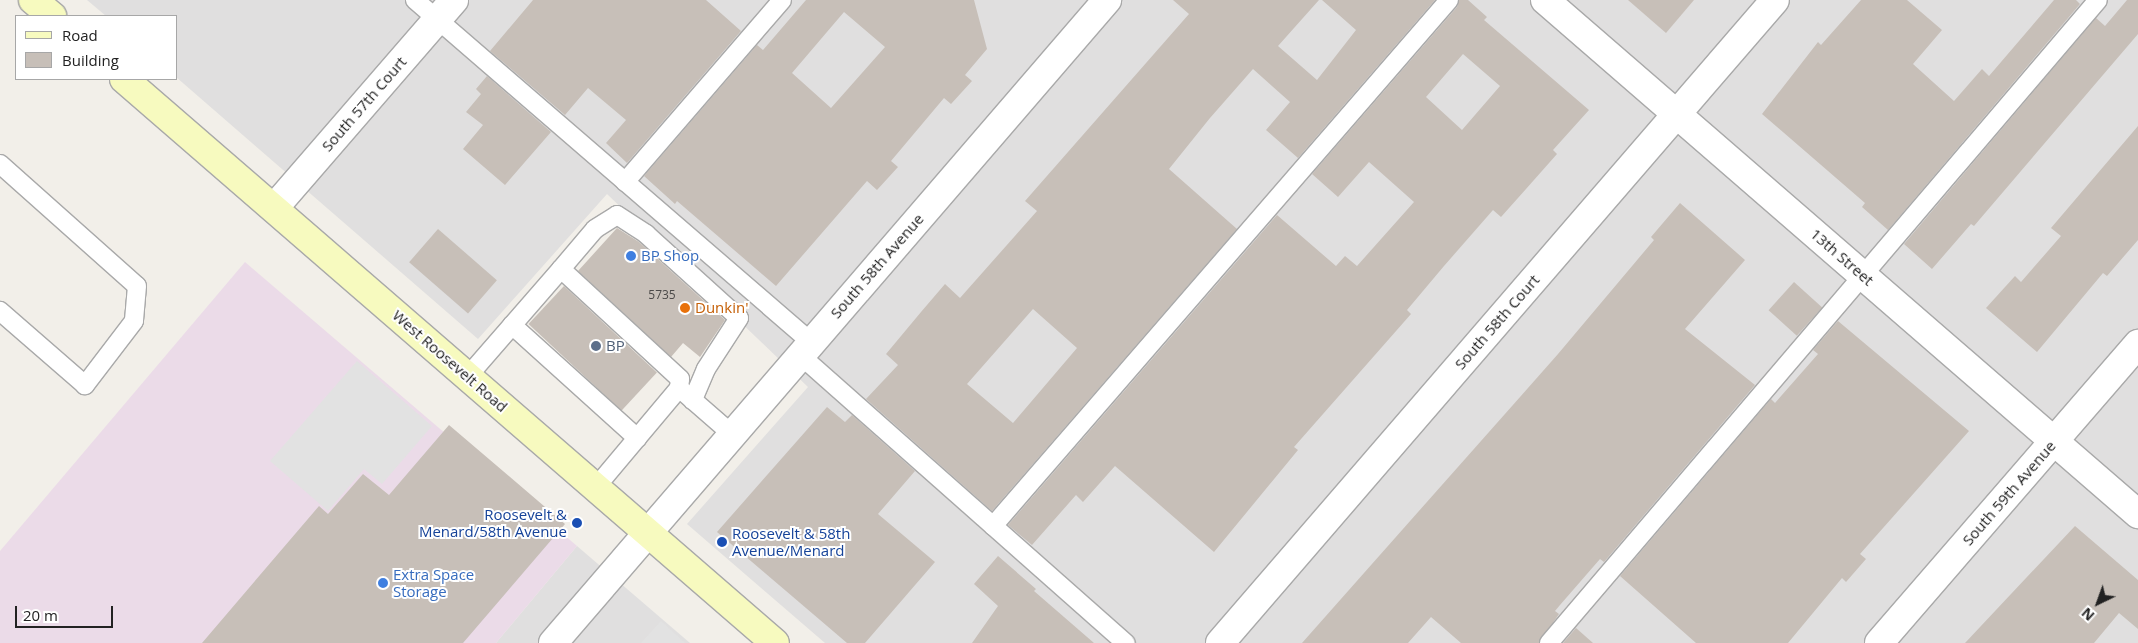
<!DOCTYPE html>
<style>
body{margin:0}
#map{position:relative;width:2138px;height:643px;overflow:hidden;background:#f2efe9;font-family:"Open Sans",sans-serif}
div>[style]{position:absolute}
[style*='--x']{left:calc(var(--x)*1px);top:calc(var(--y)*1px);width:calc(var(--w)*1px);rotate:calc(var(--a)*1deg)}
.residential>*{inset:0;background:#e0dfdf}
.industrial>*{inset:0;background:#ebdbe8}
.parking>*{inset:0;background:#e2e2e2}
.building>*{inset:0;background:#c7bfb8;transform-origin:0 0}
.roads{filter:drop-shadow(1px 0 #a9a9a9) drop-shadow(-1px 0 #a9a9a9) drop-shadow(0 1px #a9a9a9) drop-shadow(0 -1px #a9a9a9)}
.lane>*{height:18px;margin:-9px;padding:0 9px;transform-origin:9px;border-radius:9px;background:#fff}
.street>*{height:28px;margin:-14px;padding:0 14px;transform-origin:14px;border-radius:14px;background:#fff}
.secondary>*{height:28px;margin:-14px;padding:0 14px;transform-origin:14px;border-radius:14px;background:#f7fabf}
.dots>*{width:14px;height:14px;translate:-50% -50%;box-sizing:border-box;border:2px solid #fff;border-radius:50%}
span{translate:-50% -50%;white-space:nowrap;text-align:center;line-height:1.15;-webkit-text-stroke:4px #fff;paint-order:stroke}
.number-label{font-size:12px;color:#4b4948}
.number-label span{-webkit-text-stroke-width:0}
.street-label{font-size:15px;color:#222}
.shop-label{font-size:15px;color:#366cbe}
.left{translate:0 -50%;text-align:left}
.food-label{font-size:15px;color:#c56008}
.service-label{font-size:15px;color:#4e5e75}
.transit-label{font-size:15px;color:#164399}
.right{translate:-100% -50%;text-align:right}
.legend{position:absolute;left:15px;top:15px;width:162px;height:65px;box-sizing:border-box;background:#fff;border:1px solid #a7a7a7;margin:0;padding:6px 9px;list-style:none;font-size:15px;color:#222}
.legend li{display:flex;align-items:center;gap:10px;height:25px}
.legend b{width:25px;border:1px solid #a7a7a7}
.north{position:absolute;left:2073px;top:578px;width:50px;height:50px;-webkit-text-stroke:4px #fff;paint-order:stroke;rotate:222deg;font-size:14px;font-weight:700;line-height:20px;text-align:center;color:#222}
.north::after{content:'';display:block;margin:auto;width:18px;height:22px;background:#222;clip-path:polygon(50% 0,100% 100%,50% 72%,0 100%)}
.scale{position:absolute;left:15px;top:606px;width:98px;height:22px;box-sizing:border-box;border:2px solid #222;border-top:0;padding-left:6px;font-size:15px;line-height:18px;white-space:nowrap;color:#222;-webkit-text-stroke:4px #fff;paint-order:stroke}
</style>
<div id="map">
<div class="residential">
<div style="clip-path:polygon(87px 0,2138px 0,2138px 643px,825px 643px,687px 524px,808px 387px,607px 194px,478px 339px,176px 77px,176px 16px,106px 16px)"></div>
<div style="clip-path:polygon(577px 546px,690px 643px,496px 643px)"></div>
</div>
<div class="industrial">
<div style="clip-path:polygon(245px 262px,577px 546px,496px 643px,0 643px,0 551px)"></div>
</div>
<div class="parking">
<div style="clip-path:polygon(357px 361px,432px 426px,382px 484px,364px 469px,328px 511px,270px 461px)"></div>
<div style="clip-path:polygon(661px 621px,685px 643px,641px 643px)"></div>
</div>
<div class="building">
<div style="clip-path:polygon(533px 0,706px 0,741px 31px,627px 163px,606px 143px,626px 120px,588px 88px,565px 115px,490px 51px)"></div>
<div style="clip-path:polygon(evenodd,806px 0,974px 0,987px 49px,965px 75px,972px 81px,951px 104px,944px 98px,891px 161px,898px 167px,877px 190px,867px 181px,776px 286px,677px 201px,675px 204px,644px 176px,757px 45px,763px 50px,806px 0,844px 12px,885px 47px,831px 108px,792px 73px,844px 12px)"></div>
<div style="clip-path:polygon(evenodd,1173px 0,1319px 0,1278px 46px,1317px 80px,1356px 30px,1322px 0,1435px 0,1298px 158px,1266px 130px,1290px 102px,1253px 69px,1210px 118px,1169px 169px,1237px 229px,992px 511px,866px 399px,898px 365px,886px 354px,921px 312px,945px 284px,960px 298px,1037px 211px,1025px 201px,1189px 14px,1173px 0,1033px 309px,1077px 348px,1013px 423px,967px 384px,1033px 309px)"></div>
<div style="clip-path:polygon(evenodd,1459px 0,1468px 0,1487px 17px,1484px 20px,1589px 110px,1553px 150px,1557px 154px,1501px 217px,1493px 210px,1444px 266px,1407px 310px,1411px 314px,1294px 447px,1298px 450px,1214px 552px,1115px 466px,1083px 502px,1076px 495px,1032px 545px,1008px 525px,1277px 215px,1336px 266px,1345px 256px,1357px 266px,1414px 202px,1369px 162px,1338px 197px,1312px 174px,1457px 7px,1459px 0,1463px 54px,1500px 86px,1462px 130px,1426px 97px,1463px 54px)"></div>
<div style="clip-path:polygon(1628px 0,1694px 0,1666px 33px)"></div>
<div style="clip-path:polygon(1861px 0,1907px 0,1942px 30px,1913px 64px,1954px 101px,1982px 69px,1989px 76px,2054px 0,2076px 0,2080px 4px,1888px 230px,1862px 207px,1865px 203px,1762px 114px,1818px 42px,1821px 45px)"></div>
<div style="clip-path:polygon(2127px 0,2138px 0,2138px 34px,1974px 226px,1971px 224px,1932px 269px,1904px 244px,2096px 18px,2105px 26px)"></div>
<div style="clip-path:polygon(487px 76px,551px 132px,505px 185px,463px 149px,483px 125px,466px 112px,481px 94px,476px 89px)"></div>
<div style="clip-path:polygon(2138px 126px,2138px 240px,2107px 276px,2103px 273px,2037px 352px,1986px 308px,2015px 276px,2021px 282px,2061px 236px,2051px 228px)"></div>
<div style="clip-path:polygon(1680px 203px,1745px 260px,1685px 329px,1755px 385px,1604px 562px,1600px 559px,1560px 605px,1555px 611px,1559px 614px,1539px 643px,1461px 643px,1431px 617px,1408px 643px,1302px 643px,1558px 354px,1654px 240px,1651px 237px)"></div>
<div style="clip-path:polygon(617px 228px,639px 242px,725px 320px,700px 357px,683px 343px,671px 357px,578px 271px)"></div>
<div style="left:438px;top:229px;width:78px;height:44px;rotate:41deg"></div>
<div style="left:1794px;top:282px;width:38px;height:38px;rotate:42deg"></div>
<div style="left:564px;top:286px;width:127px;height:52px;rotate:43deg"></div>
<div style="clip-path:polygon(1838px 321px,1969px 431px,1860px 554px,1866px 559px,1846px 582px,1842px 578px,1788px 643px,1696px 643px,1620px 576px,1771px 399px,1775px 403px,1818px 354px,1813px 350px)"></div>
<div style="clip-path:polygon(827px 407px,845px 422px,852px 415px,915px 471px,878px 514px,935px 562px,865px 643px,847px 643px,717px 532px)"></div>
<div style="clip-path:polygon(449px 425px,565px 524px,463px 643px,202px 643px,319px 506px,328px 514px,363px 474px,389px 495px)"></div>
<div style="clip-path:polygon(2075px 526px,2138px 580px,2138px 629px,2119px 613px,2094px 643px,1965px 643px)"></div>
<div style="clip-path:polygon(998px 556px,1036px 589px,1034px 591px,1094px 643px,972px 643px,998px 606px,974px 584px)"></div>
<div style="clip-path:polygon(1576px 628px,1593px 643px,1563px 643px)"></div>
</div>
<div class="roads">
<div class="lane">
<div style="--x:415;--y:0;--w:523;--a:40.82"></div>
<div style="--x:0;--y:164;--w:183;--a:41.7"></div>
<div style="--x:137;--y:286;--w:35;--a:95"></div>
<div style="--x:134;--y:321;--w:81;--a:127.4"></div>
<div style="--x:85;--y:385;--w:113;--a:-139"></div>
<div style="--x:625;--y:182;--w:240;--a:-49.2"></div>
<div style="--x:561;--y:269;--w:52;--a:-49.6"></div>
<div style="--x:595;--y:229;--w:26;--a:-32"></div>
<div style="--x:617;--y:215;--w:35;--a:33"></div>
<div style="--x:646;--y:234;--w:125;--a:42.1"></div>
<div style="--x:739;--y:318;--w:61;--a:122.9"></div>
<div style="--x:706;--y:369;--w:34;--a:113"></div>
<div style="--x:512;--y:325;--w:169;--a:42.1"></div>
<div style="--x:800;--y:355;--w:435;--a:41.5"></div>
<div style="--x:468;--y:376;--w:142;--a:-49"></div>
<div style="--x:561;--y:269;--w:162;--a:42.7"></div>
<div style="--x:680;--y:379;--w:9;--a:96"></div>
<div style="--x:679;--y:388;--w:70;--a:41"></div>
<div style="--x:596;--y:487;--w:129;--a:-50"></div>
<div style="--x:993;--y:526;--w:696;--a:-49.08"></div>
<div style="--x:1549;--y:643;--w:845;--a:-49.51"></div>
</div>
<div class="street">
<div style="--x:1545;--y:0;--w:785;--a:40.92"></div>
<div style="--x:274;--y:208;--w:275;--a:-49.1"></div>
<div style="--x:553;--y:643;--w:849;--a:-49.25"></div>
<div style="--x:1220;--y:643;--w:849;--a:-49.2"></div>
<div style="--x:1879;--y:643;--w:396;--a:-49.1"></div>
</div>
<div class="secondary">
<div style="--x:33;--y:0;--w:25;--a:40"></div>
<div style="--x:124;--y:79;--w:861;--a:40.9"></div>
</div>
</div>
<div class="dots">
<div style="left:631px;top:256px;background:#3f7fe0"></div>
<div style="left:685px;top:308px;background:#e8710a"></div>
<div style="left:596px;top:346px;background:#5c6f8a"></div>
<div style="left:577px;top:523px;background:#1a4fb4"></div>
<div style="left:722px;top:542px;background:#1a4fb4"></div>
<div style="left:383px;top:583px;background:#3f7fe0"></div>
</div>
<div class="number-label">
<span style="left:662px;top:295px">5735</span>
</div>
<div class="street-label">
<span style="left:364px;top:104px;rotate:-49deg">South 57th Court</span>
<span style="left:1842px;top:257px;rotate:41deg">13th Street</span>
<span style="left:877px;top:266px;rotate:-49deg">South 58th Avenue</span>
<span style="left:1497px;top:322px;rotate:-49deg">South 58th Court</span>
<span style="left:450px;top:361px;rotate:41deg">West Roosevelt Road</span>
<span style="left:2009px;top:493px;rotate:-49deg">South 59th Avenue</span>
</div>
<div class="shop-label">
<span class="left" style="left:641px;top:256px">BP Shop</span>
<span class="left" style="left:393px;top:583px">Extra Space<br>Storage</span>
</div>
<div class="food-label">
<span class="left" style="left:695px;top:308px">Dunkin'</span>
</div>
<div class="service-label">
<span class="left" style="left:606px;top:346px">BP</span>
</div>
<div class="transit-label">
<span class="right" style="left:567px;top:523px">Roosevelt &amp;<br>Menard/58th Avenue</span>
<span class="left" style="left:732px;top:542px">Roosevelt &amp; 58th<br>Avenue/Menard</span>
</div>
<ul class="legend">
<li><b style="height:6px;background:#f7fabf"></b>Road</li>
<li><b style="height:14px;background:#c7bfb8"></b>Building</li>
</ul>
<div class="north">N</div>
<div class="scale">20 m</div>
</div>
